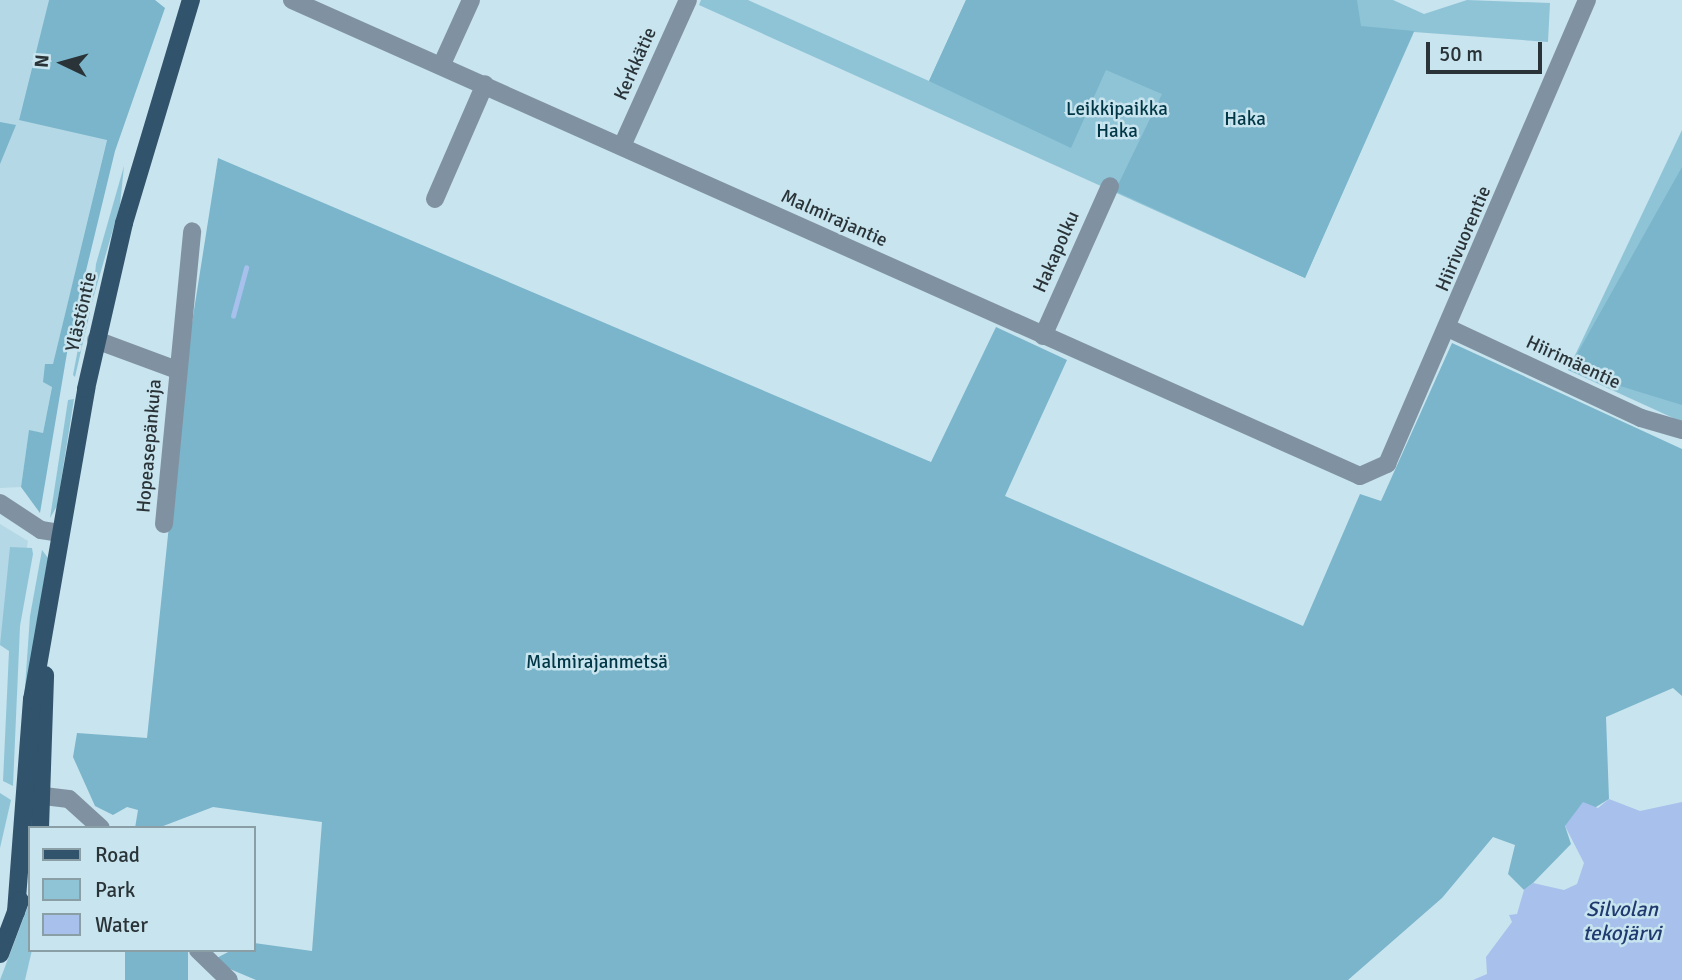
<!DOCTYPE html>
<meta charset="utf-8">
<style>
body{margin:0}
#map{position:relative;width:1682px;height:980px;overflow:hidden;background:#c8e4ee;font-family:Signika,sans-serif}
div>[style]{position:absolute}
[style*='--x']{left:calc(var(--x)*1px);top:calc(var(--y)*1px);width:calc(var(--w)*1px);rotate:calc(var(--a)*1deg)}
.built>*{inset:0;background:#b4d8e5}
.green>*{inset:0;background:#8fc4d7}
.forest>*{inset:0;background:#7ab5cb;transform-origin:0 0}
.water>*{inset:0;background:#a7c0ec}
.stream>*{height:4.5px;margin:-2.25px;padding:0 2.25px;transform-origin:2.25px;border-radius:2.25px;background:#a7c0ec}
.minor>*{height:18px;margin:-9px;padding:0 9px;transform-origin:9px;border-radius:9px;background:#8092a1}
.major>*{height:18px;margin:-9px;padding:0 9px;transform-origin:9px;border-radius:9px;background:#31536c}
span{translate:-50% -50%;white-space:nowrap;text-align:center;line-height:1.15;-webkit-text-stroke:5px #c8e4ee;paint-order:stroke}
.street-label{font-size:19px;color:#2a3438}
.park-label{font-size:19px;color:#003645}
.water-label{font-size:21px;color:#1f3a6f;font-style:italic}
.legend{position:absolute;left:28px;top:826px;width:228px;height:126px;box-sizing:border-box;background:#c8e4ee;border:2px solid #899ea5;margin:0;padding:9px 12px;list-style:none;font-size:21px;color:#2a3438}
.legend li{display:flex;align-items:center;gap:14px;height:35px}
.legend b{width:35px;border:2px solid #899ea5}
.north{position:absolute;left:28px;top:28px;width:70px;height:70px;-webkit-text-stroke:5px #c8e4ee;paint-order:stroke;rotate:275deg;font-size:19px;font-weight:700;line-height:28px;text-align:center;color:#2a3438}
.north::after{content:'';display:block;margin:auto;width:24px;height:32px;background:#2a3438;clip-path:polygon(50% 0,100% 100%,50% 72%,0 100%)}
.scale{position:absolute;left:1426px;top:42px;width:116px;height:32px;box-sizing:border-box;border:4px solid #2a3438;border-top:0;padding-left:9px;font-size:21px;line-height:24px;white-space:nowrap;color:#2a3438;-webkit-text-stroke:5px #c8e4ee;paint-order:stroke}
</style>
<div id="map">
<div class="built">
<div style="clip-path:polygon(0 0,49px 0,19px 119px,107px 139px,53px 365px,46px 364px,52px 386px,43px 433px,29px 431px,21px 487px,0 488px)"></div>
<div style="clip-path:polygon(0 524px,28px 541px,9px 650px,0 645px)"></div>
</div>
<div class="green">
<div style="clip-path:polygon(701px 0,748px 0,929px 81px,966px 0,1393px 0,1424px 14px,1467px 0,1550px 3px,1548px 42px,1414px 32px,1305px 278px,699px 5px)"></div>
<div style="clip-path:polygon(1682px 130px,1682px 422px,1568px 370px)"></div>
<div style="clip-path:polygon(124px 166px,120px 205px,92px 302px,96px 264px)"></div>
<div style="clip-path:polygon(85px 312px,90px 312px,75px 377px,73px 375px)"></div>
<div style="clip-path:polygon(74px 399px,57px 506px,50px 518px,68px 400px)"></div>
<div style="clip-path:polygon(10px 547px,32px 548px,33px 554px,20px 626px,13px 786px,3px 781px,9px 651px,0 645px)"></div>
<div style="clip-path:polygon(42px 550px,48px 558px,24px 702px,30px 616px)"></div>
<div style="clip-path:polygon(0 793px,11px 800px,0 848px)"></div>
<div style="clip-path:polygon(30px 901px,32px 950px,25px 980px,0 980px)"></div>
</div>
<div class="forest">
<div style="clip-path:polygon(49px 0,155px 0,165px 8px,115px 151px,69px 341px,40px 513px,21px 487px,29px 430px,43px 433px,52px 387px,43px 382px,45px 364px,53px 364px,107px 140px,19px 120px)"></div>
<div style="clip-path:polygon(966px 0,1357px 0,1361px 26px,1414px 31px,1305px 278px,1115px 191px,1162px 94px,1106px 70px,1071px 148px,929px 81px)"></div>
<div style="clip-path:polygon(0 122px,16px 125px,0 164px)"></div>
<div style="clip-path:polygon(218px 158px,931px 462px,996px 327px,1067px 360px,1005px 496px,1303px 626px,1360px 494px,1381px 501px,1452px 343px,1682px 449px,1682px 696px,1673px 688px,1606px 717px,1609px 799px,1565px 826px,1571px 844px,1533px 883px,1524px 890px,1508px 874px,1515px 845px,1493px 837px,1442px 898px,1348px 980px,256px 980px,211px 961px,232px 950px,254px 950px,254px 943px,312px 951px,322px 822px,213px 807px,158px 828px,135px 828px,138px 810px,127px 807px,113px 815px,95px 806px,73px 757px,77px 733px,147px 738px,186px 361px)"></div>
<div style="clip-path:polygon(1682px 167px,1682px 405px,1568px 370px)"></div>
<div style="left:125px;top:950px;width:63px;height:30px"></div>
</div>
<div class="water">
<div style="clip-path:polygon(1609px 799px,1640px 811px,1682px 802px,1682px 980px,1473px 980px,1487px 974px,1486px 957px,1512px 922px,1509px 915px,1517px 914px,1524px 890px,1533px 883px,1564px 890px,1577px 884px,1584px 863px,1565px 826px,1583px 802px,1598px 808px)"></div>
</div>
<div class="stream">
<div style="--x:233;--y:316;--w:50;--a:-74.8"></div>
</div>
<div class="minor">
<div style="--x:292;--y:0;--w:1169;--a:24.02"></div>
<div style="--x:1360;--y:476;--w:30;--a:-24"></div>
<div style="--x:1387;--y:464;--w:505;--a:-66.68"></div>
<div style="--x:442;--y:64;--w:70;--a:-65.6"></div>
<div style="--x:622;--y:146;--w:160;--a:-65.7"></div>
<div style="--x:435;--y:199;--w:125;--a:-66.5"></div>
<div style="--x:1448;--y:328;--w:213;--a:25"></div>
<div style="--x:1641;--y:418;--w:43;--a:16.3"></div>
<div style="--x:1043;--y:336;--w:164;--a:-65.9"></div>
<div style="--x:96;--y:340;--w:86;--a:20.3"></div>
<div style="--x:0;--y:503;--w:49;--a:33.4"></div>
<div style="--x:41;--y:530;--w:20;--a:9"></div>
<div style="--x:164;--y:524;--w:294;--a:-84.5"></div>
<div style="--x:27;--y:794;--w:42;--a:6.8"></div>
<div style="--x:69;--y:799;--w:43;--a:42.2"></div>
<div style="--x:198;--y:950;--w:43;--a:44.1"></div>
</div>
<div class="major">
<div style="--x:40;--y:828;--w:153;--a:-88.1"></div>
<div style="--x:16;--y:912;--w:213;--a:-85.7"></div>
<div style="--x:32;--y:700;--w:316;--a:-80.1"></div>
<div style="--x:86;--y:389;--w:170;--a:-77.1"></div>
<div style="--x:124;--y:223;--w:233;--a:-73.3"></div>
<div style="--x:0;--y:954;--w:57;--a:-69.3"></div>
</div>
<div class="street-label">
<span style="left:636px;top:64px;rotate:-66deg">Kerkkätie</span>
<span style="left:834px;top:219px;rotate:24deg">Malmirajantie</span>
<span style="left:1464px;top:239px;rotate:-67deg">Hiirivuorentie</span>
<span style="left:1057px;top:252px;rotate:-66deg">Hakapolku</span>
<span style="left:82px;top:312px;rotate:-77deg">Ylästöntie</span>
<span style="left:1573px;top:363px;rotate:25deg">Hiirimäentie</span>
<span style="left:150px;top:446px;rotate:-85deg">Hopeasepänkuja</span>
</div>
<div class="park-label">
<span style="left:1117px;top:121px">Leikkipaikka<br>Haka</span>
<span style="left:1245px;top:120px">Haka</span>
<span style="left:597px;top:663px">Malmirajanmetsä</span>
</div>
<div class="water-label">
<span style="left:1622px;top:921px">Silvolan<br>tekojärvi</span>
</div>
<ul class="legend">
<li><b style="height:9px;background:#31536c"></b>Road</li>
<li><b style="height:19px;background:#8fc4d7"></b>Park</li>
<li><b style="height:19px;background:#a7c0ec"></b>Water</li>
</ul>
<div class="north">N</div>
<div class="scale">50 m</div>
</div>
